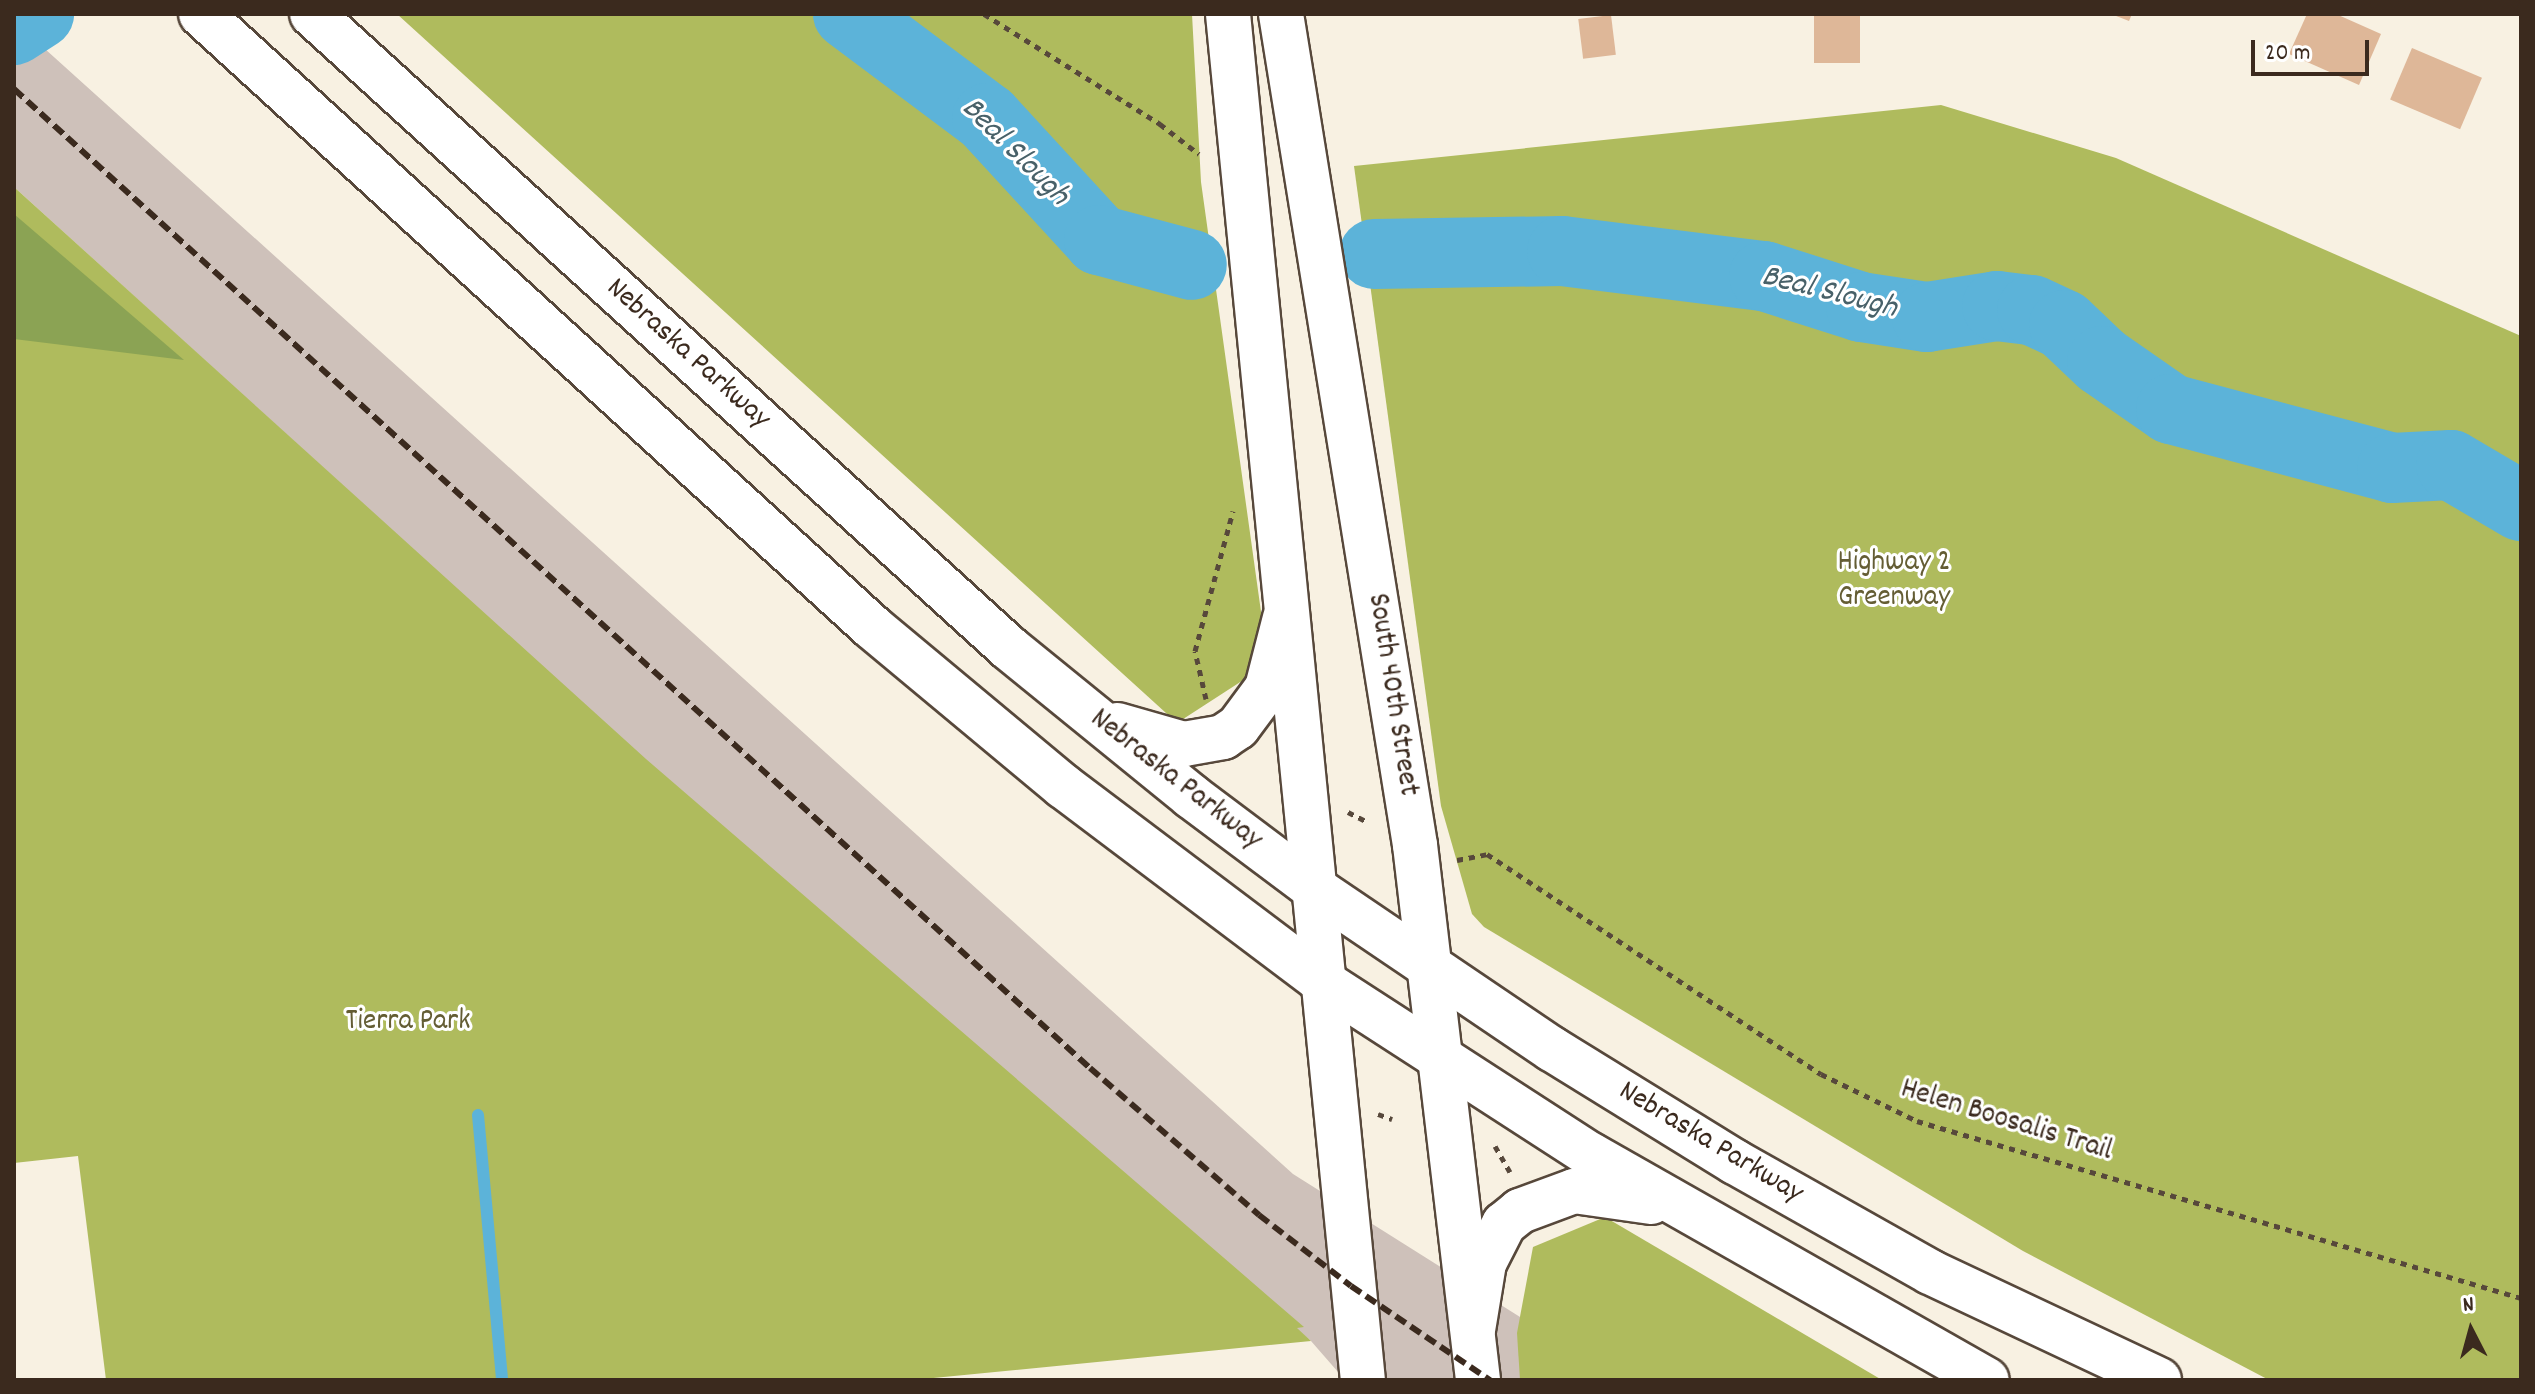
<!DOCTYPE html>
<style>
body{margin:0}
#map{position:relative;width:2535px;height:1394px;overflow:hidden;background:#f8f1e2;font-family:Dekko,sans-serif}
div>[style]{position:absolute}
[style*='--x']{left:calc(var(--x)*1px);top:calc(var(--y)*1px);width:calc(var(--w)*1px);rotate:calc(var(--a)*1deg)}
.industrial>*{inset:0;background:#cec1ba}
.green>*{inset:0;background:#afbb5d}
.forest>*{inset:0;background:#8ba354}
.stream>*{height:12px;margin:-6px;padding:0 6px;transform-origin:6px;border-radius:6px;background:#5cb3d9}
.river>*{height:70px;margin:-35px;padding:0 35px;transform-origin:35px;border-radius:35px;background:#5cb3d9}
.building>*{inset:0;background:#deb798;transform-origin:0 0}
.path>*{height:5px;margin-top:-2.5px;transform-origin:0;background:repeating-linear-gradient(90deg,#57483b 0 6px,transparent 0 12px)}
.roads{filter:drop-shadow(2px 0 #57483b) drop-shadow(-2px 0 #57483b) drop-shadow(0 2px #57483b) drop-shadow(0 -2px #57483b)}
.secondary>*{height:44px;margin:-22px;padding:0 22px;transform-origin:22px;border-radius:22px;background:#fff}
.primary>*{height:44px;margin:-22px;padding:0 22px;transform-origin:22px;border-radius:22px;background:#fff}
.rail>*{height:6px;margin-top:-3px;transform-origin:0;background:repeating-linear-gradient(90deg,#3b2a1e 0 12px,transparent 0 18px)}
span{translate:-50% -50%;white-space:nowrap;text-align:center;line-height:1.15;-webkit-text-stroke:6px #fff;paint-order:stroke}
.street-label{font-size:30px;color:#3b2a1e}
.park-label{font-size:30px;color:#645d34}
.water-label{font-size:32px;color:#486169;font-style:italic}
.frame{position:absolute;inset:0;border:16px solid #3b2a1e;pointer-events:none}
.north{position:absolute;left:2431px;top:1290px;width:80px;height:80px;-webkit-text-stroke:6px #fff;paint-order:stroke;rotate:354deg;font-size:22px;font-weight:700;line-height:32px;text-align:center;color:#3b2a1e}
.north::after{content:'';display:block;margin:auto;width:28px;height:36px;background:#3b2a1e;clip-path:polygon(50% 0,100% 100%,50% 72%,0 100%)}
.scale{position:absolute;left:2251px;top:40px;width:118px;height:36px;box-sizing:border-box;border:4px solid #3b2a1e;border-top:0;padding-left:10px;font-size:24px;line-height:28px;white-space:nowrap;color:#3b2a1e;-webkit-text-stroke:6px #fff;paint-order:stroke}
</style>
<div id="map">
<div class="industrial">
<div style="clip-path:polygon(14px 21px,1293px 1174px,1620px 1380px,1345px 1380px,1311px 1341px,955px 1041px,14px 187px)"></div>
</div>
<div class="green">
<div style="clip-path:polygon(397px 14px,1192px 14px,1201px 182px,1263px 626px,1248px 677px,1177px 723px)"></div>
<div style="clip-path:polygon(1941px 105px,2116px 158px,2521px 336px,2521px 1380px,2269px 1380px,2023px 1251px,1484px 927px,1472px 914px,1441px 806px,1354px 166px)"></div>
<div style="clip-path:polygon(14px 187px,646px 759px,1304px 1327px,1297px 1328px,1311px 1341px,913px 1380px,106px 1380px,78px 1156px,14px 1163px)"></div>
<div style="clip-path:polygon(1605px 1217px,1882px 1380px,1520px 1380px,1517px 1333px,1533px 1247px)"></div>
</div>
<div class="forest">
<div style="clip-path:polygon(14px 214px,184px 360px,14px 339px)"></div>
</div>
<div class="stream">
<div style="--x:478;--y:1115;--w:266;--a:84.8"></div>
</div>
<div class="river">
<div style="--x:848;--y:14;--w:174;--a:36.8"></div>
<div style="--x:987;--y:118;--w:166;--a:47.4"></div>
<div style="--x:1099;--y:240;--w:96;--a:15"></div>
<div style="--x:14;--y:30;--w:30;--a:-33"></div>
<div style="--x:1374;--y:254;--w:188;--a:-0.9"></div>
<div style="--x:1562;--y:251;--w:204;--a:7.1"></div>
<div style="--x:1764;--y:276;--w:102;--a:17.7"></div>
<div style="--x:1861;--y:307;--w:67;--a:8.6"></div>
<div style="--x:1927;--y:317;--w:71;--a:-8.9"></div>
<div style="--x:1997;--y:306;--w:35;--a:7"></div>
<div style="--x:2032;--y:310;--w:35;--a:25"></div>
<div style="--x:2064;--y:325;--w:52;--a:43.5"></div>
<div style="--x:2102;--y:361;--w:84;--a:34.8"></div>
<div style="--x:2171;--y:409;--w:229;--a:14.9"></div>
<div style="--x:2392;--y:468;--w:59;--a:-2.9"></div>
<div style="--x:2451;--y:465;--w:81;--a:30.4"></div>
</div>
<div class="building">
<div style="left:1814px;top:14px;width:46px;height:49px"></div>
<div style="clip-path:polygon(2111px 14px,2132px 14px,2129px 21px)"></div>
<div style="clip-path:polygon(2307px 14px,2336px 14px,2381px 34px,2359px 85px,2289px 54px)"></div>
<div style="left:1611px;top:15px;width:40px;height:33px;rotate:83deg"></div>
<div style="left:2412px;top:48px;width:76px;height:56px;rotate:23deg"></div>
</div>
<div class="path">
<div style="--x:984;--y:14;--w:208;--a:32"></div>
<div style="--x:1160;--y:124;--w:49;--a:37.6"></div>
<div style="--x:1206;--y:699;--w:49;--a:-102.9"></div>
<div style="--x:1195;--y:651;--w:145;--a:-74.8"></div>
<div style="--x:1348;--y:812;--w:22;--a:27"></div>
<div style="--x:1457;--y:860;--w:31;--a:-11"></div>
<div style="--x:1487;--y:854;--w:400;--a:33.4"></div>
<div style="--x:1821;--y:1074;--w:107;--a:26.1"></div>
<div style="--x:1917;--y:1121;--w:629;--a:16.33"></div>
<div style="--x:1378;--y:1114;--w:15;--a:20"></div>
<div style="--x:1495;--y:1146;--w:30;--a:60"></div>
</div>
<div class="roads">
<div class="secondary">
<div style="--x:1228;--y:14;--w:1373;--a:84.36"></div>
<div style="--x:1281;--y:14;--w:842;--a:80.84"></div>
<div style="--x:1415;--y:845;--w:539;--a:83.28"></div>
</div>
<div class="primary">
<div style="--x:201;--y:14;--w:909;--a:42.41"></div>
<div style="--x:872;--y:627;--w:249;--a:39.8"></div>
<div style="--x:1063;--y:786;--w:322;--a:37"></div>
<div style="--x:1320;--y:980;--w:323;--a:32.9"></div>
<div style="--x:1591;--y:1155;--w:455;--a:29.6"></div>
<div style="--x:312;--y:14;--w:942;--a:42.29"></div>
<div style="--x:1009;--y:648;--w:235;--a:39.1"></div>
<div style="--x:1191;--y:796;--w:150;--a:36.9"></div>
<div style="--x:1311;--y:886;--w:291;--a:34.1"></div>
<div style="--x:1552;--y:1049;--w:215;--a:31.7"></div>
<div style="--x:1735;--y:1162;--w:224;--a:29.4"></div>
<div style="--x:1930;--y:1272;--w:253;--a:25.2"></div>
<div style="--x:1117;--y:725;--w:70;--a:15.8"></div>
<div style="--x:1184;--y:744;--w:40;--a:-10"></div>
<div style="--x:1223;--y:737;--w:18;--a:-34"></div>
<div style="--x:1238;--y:727;--w:49;--a:-53.4"></div>
<div style="--x:1267;--y:688;--w:72;--a:-75.6"></div>
<div style="--x:1473;--y:1330;--w:68;--a:-80.7"></div>
<div style="--x:1484;--y:1263;--w:44;--a:-62.9"></div>
<div style="--x:1504;--y:1224;--w:21;--a:-39"></div>
<div style="--x:1520;--y:1211;--w:58;--a:-20.3"></div>
<div style="--x:1574;--y:1191;--w:78;--a:8.1"></div>
</div>
</div>
<div class="rail">
<div style="--x:14;--y:89;--w:1455;--a:42.3"></div>
<div style="--x:1090;--y:1068;--w:224;--a:41"></div>
<div style="--x:1259;--y:1215;--w:116;--a:37.7"></div>
<div style="--x:1351;--y:1286;--w:168;--a:34.1"></div>
</div>
<div class="street-label">
<span style="left:687px;top:355px;rotate:42deg">Nebraska Parkway</span>
<span style="left:1391px;top:695px;rotate:81deg">South 40th Street</span>
<span style="left:1175px;top:781px;rotate:38deg">Nebraska Parkway</span>
<span style="left:2006px;top:1122px;rotate:17deg">Helen Boosalis Trail</span>
<span style="left:1710px;top:1144px;rotate:31deg">Nebraska Parkway</span>
</div>
<div class="park-label">
<span style="left:1894px;top:581px">Highway 2<br>Greenway</span>
<span style="left:408px;top:1023px">Tierra Park</span>
</div>
<div class="water-label">
<span style="left:1014px;top:153px;rotate:45deg">Beal Slough</span>
<span style="left:1829px;top:294px;rotate:14deg">Beal Slough</span>
</div>
<div class="frame"></div>
<div class="north">N</div>
<div class="scale">20 m</div>
</div>
